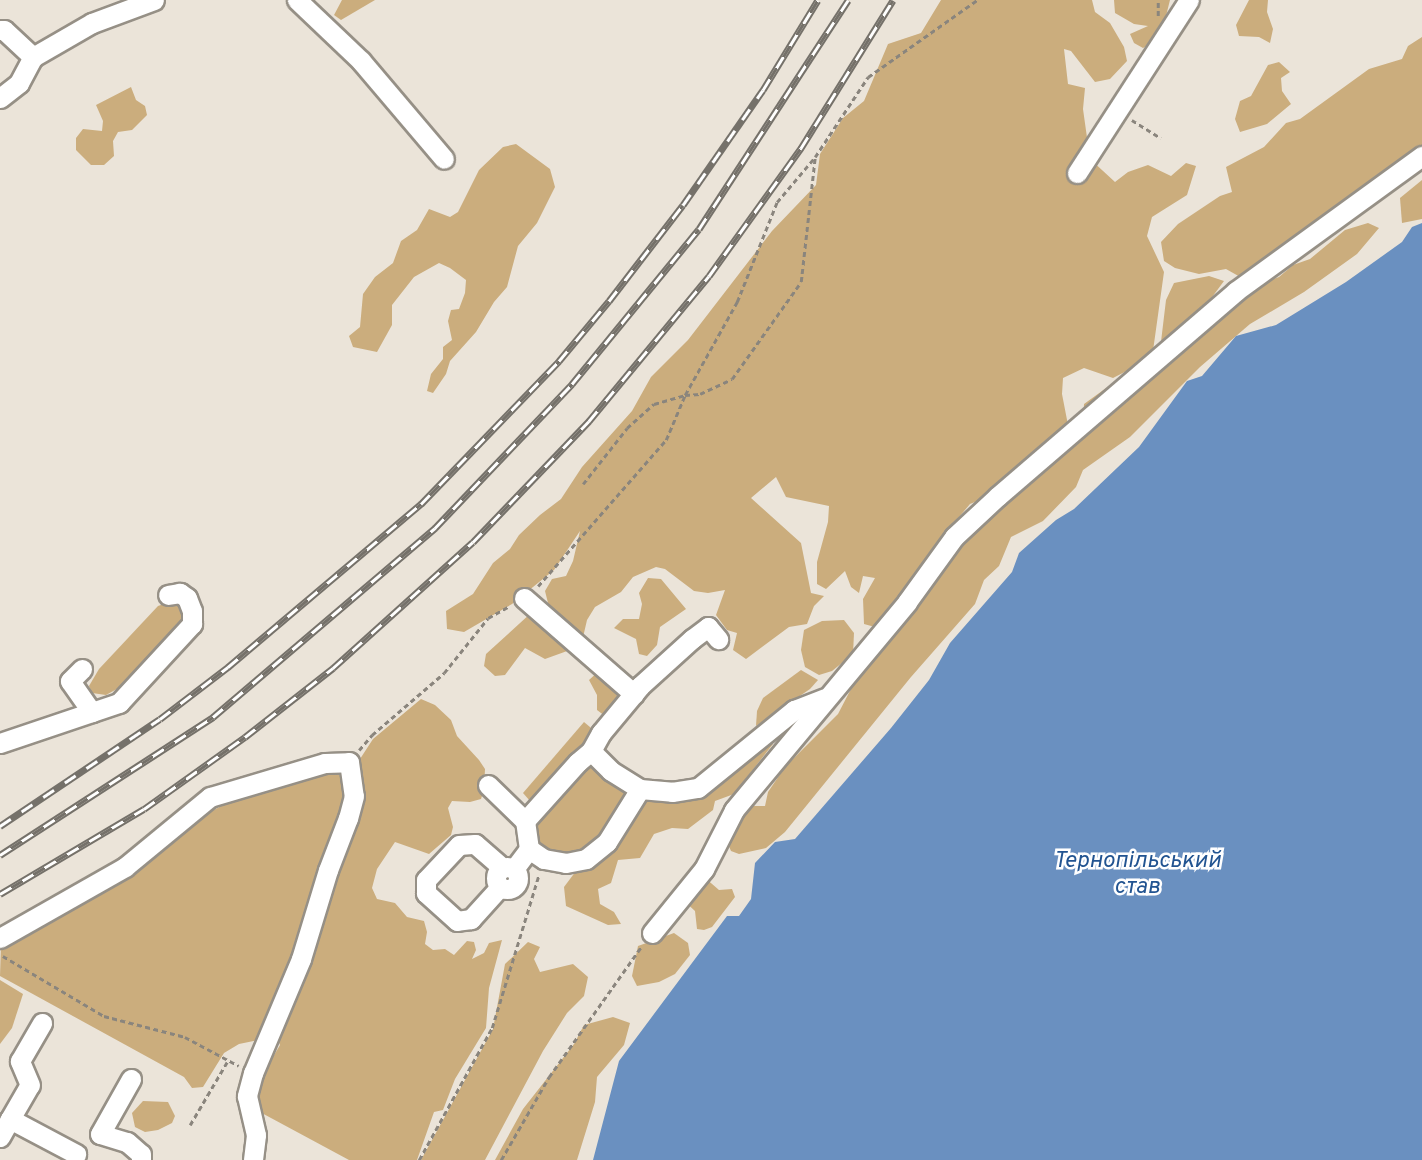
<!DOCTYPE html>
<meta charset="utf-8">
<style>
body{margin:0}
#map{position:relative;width:1422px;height:1160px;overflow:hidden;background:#ebe4d9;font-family:Overpass,sans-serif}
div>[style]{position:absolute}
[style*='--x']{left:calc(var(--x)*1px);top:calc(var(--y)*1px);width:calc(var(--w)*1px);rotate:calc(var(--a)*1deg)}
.green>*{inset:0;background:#cbad7d}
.water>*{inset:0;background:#6a90c0}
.path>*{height:2.5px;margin-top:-1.25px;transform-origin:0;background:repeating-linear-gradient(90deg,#8a857d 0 5px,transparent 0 8.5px)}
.roads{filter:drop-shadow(2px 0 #969086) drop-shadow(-2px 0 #969086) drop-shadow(0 2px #969086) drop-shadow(0 -2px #969086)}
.minor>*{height:19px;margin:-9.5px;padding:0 9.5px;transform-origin:9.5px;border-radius:9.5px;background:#fff}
.minor>.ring{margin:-9.5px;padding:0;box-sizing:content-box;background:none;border:19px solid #fff;border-radius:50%}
.rail>*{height:7px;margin-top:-3.5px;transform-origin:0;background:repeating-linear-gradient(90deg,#fff 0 13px,#75716a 0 26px);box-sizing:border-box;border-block:2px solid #75716a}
span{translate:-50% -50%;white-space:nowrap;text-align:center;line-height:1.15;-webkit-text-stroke:5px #fff;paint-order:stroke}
.water-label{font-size:23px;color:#225491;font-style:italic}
</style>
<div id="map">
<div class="green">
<div style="clip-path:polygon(342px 0,375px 0,341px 20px,334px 15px)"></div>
<div style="clip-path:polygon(941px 0,1092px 0,1095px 12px,1110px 23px,1124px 47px,1127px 61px,1110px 79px,1095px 82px,1071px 51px,1064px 49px,1068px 84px,1085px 88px,1083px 109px,1090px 159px,1115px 182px,1128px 172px,1148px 165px,1171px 176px,1186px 163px,1196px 166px,1187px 195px,1152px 217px,1147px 236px,1164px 272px,1152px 358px,1113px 378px,1084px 368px,1063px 378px,1062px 394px,1068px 425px,985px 498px,970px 504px,954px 523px,882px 629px,864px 624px,863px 599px,875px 578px,863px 576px,859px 593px,851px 587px,845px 571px,826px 589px,817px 584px,817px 562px,828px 522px,829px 506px,786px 497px,776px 477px,751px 498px,801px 543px,811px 593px,824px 596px,814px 606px,807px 624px,789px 627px,746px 659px,733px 650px,737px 633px,727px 630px,716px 615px,725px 590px,708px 593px,694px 591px,665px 569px,656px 567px,633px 577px,621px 592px,595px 607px,587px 620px,581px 646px,545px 659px,525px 648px,505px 675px,495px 676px,484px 666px,486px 654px,531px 613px,539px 622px,549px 607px,545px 591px,552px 579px,566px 576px,573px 561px,580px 531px,554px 570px,512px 604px,464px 632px,447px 629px,446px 611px,473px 594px,493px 563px,510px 549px,519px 535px,540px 515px,561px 499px,582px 467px,632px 411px,651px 377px,688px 340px,772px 231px,816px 185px,820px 154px,843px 118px,864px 101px,888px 44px,921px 33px)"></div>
<div style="clip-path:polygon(1114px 0,1170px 0,1164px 24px,1155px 41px,1143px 48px,1134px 43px,1130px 34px,1148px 26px,1134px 24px,1115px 13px)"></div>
<div style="clip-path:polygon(1249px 0,1268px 0,1267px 12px,1273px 29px,1270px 43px,1259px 37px,1239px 36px,1236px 25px)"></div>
<div style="clip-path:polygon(1422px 37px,1422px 162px,1242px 278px,1226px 269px,1199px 274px,1175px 268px,1164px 261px,1161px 242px,1178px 224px,1220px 196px,1232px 192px,1226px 167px,1264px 147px,1286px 123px,1300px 119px,1369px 69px,1402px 59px,1408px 46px)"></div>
<div style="clip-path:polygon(1279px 62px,1290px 72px,1281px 78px,1282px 91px,1291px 104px,1267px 124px,1240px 132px,1235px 119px,1240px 101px,1251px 96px,1268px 65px)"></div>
<div style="clip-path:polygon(131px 87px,136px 100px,145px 106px,147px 115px,132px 130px,118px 132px,113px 141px,114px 156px,104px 165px,91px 165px,76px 150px,76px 138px,83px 129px,102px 131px,103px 121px,96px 105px)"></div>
<div style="clip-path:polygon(516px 144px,550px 169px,555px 187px,537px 223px,518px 246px,507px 287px,494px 302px,476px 332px,450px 361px,446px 374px,433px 393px,427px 391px,431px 374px,443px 359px,443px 347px,452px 340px,448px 321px,451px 310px,459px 309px,465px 293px,466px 280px,450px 268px,439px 263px,414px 277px,392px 305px,392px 325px,377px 352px,353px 347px,349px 336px,360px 327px,363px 294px,375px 277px,393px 263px,401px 241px,417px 230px,429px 209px,450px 217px,458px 212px,479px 170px,503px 147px)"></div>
<div style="clip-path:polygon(1422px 180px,1422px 219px,1402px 223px,1400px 198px)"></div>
<div style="clip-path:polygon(1368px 223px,1379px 228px,1357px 254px,1304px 292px,1250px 324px,1200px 367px,1130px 437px,1083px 470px,1076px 487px,1043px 521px,1011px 537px,999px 566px,984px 580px,975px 604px,911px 677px,785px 832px,766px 848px,739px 854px,731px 851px,725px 837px,746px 806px,765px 806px,768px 792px,785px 767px,838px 714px,852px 687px,891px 638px,931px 566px,1003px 494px,1057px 459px,1077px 439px,1083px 427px,1084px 404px,1120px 378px,1142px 369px,1160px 350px,1166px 300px,1174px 283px,1209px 276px,1224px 281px,1201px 312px,1244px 290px,1279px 277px,1293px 265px,1310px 259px,1345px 230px)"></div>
<div style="clip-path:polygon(648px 578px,661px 579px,686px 609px,660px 627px,657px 645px,647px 656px,639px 654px,636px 639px,614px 628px,623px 619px,639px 619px,642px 604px,639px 593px)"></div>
<div style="clip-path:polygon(172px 601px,182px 601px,184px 619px,126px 684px,106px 695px,92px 693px,89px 686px,99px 669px,158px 606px)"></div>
<div style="clip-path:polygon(844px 620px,854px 633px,853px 654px,832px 671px,819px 675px,805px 667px,801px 650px,804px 630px,822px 621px)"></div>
<div style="clip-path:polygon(801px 670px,818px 680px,810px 689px,756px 726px,757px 711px,763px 698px)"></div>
<div style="clip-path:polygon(599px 671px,635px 701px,637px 707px,630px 718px,609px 719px,597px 710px,597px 695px,589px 680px)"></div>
<div style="clip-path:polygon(421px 699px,435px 705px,451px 720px,457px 736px,479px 760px,485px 769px,484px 790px,481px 799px,470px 802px,452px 801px,448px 808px,453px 827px,451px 835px,429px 854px,395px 842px,377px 869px,372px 888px,377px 899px,395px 903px,407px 917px,424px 921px,427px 932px,425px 944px,433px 950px,445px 949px,454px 955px,467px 941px,474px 942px,476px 950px,472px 959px,484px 953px,489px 943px,502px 940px,489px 988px,486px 1028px,455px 1079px,443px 1110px,434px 1112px,417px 1160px,349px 1160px,258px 1111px,256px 1099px,260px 1079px,280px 1045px,277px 1038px,360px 759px,373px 739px)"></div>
<div style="clip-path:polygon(584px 722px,597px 733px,530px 801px,523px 793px)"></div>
<div style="clip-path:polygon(764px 733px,773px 744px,734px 794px,715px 801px,713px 810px,688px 829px,672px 828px,654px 834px,640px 858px,618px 860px,611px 883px,598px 889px,600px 904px,614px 912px,621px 924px,608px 925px,566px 906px,564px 887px,591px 851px,578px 858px,537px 848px,532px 826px,591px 762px,682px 794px)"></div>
<div style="clip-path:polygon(330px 769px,345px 779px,348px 789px,303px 939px,258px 1040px,239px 1044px,224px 1053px,203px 1087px,192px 1088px,184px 1077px,0 976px,1px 945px,194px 821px,232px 800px)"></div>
<div style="clip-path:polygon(704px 877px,719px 890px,732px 889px,735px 897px,712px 927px,704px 930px,697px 929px,695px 911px,683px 900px)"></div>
<div style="clip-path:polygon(674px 933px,688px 943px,690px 955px,675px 974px,659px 982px,637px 986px,632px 976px,638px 946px)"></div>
<div style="clip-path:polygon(528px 942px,540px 947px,534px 959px,540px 972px,573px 964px,588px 977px,584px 996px,567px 1013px,543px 1051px,485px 1160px,421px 1160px,493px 1029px,505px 964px)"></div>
<div style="clip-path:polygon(0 980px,23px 994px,12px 1028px,0 1044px)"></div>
<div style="clip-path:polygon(613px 1017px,630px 1023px,624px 1045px,597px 1077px,595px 1102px,577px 1160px,495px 1160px,523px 1109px,574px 1044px,584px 1025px)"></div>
<div style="clip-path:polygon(143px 1101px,168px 1102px,175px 1116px,172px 1123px,158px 1130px,145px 1132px,135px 1127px,132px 1113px)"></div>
</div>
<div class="water">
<div style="clip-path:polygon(1422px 223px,1422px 1160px,593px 1160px,619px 1061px,727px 916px,739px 916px,751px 899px,755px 863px,775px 842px,795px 839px,891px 728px,929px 680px,950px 643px,1012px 572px,1019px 553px,1056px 520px,1074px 509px,1139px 447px,1187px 381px,1202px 376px,1236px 336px,1276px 325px,1346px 282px,1402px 242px,1412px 227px)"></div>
</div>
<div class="path">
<div style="--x:1158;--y:16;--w:16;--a:-90"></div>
<div style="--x:1132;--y:120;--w:34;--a:32"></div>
<div style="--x:583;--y:484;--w:71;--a:-51.8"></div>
<div style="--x:627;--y:428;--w:36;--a:-42"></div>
<div style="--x:654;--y:404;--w:32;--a:-16"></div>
<div style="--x:685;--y:395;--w:15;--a:-4"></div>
<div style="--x:700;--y:394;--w:35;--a:-25"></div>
<div style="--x:732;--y:379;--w:119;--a:-54.6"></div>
<div style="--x:801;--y:282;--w:126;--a:-83.6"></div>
<div style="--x:538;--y:586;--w:194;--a:-48.8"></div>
<div style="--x:666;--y:440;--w:49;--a:-67.1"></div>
<div style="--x:685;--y:395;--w:107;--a:-60.8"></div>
<div style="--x:737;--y:302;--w:108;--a:-68.2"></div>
<div style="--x:777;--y:202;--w:59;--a:-49.8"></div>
<div style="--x:815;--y:157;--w:96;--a:-56.5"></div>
<div style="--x:868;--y:77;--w:133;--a:-35.2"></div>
<div style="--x:359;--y:750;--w:20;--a:-49"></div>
<div style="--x:372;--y:735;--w:95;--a:-40.7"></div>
<div style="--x:444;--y:673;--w:70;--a:-51.3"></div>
<div style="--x:488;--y:618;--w:25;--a:-29"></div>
<div style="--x:3;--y:956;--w:117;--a:30.7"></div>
<div style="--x:104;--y:1016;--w:84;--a:14.5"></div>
<div style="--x:185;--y:1037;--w:61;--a:28.2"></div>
<div style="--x:190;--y:1125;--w:73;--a:-59.6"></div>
<div style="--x:419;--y:1160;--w:151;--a:-61.1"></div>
<div style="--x:492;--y:1028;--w:161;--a:-73"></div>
<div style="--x:501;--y:1160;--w:96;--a:-60"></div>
<div style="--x:549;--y:1077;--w:159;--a:-54.7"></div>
</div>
<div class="roads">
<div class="minor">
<div style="--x:297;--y:0;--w:88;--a:43.6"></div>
<div style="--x:361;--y:61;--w:128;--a:49.7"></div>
<div style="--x:0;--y:30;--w:4;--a:0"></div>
<div style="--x:4;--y:30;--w:40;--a:43"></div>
<div style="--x:33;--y:57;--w:68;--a:-30"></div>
<div style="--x:92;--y:23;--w:66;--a:-20.4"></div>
<div style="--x:0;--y:98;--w:24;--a:-38"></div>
<div style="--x:19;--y:83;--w:30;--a:-62"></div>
<div style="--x:1077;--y:173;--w:206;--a:-57.1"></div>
<div style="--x:524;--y:598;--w:146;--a:41.1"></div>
<div style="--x:82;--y:669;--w:17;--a:135"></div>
<div style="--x:70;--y:681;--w:38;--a:55"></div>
<div style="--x:0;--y:743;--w:126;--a:-18.6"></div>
<div style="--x:119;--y:703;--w:108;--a:-47.3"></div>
<div style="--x:192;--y:624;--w:13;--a:-90"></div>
<div style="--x:192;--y:611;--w:14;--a:-111"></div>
<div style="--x:187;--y:598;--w:9;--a:-144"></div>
<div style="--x:180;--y:593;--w:12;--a:171"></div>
<div style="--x:591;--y:751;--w:21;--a:-61"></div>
<div style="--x:601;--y:733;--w:61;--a:-50.3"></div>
<div style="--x:640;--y:686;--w:70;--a:-42.1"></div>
<div style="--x:692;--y:639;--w:20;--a:-37"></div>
<div style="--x:708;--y:627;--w:16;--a:50"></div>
<div style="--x:488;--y:785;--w:52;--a:44.2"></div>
<div style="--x:529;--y:849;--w:18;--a:34"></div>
<div style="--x:544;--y:859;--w:22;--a:10"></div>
<div style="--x:566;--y:863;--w:20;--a:-11"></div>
<div style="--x:586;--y:859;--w:27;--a:-39"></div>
<div style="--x:607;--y:842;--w:62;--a:-58.1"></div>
<div class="ring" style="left:496px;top:867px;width:3px;height:3px"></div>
<div style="--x:514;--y:869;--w:25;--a:-53"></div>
<div style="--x:529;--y:849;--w:28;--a:-98"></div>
<div style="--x:525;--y:821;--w:79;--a:-48.1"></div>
<div style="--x:578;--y:762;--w:17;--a:-40"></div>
<div style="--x:591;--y:751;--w:28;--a:45"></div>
<div style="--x:611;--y:771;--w:34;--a:32"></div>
<div style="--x:640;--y:789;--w:32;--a:5"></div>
<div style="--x:672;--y:792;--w:26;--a:-9"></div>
<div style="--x:698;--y:788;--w:124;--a:-39.1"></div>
<div style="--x:794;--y:710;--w:33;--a:-21"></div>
<div style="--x:499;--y:888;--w:42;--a:132.1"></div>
<div style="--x:471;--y:919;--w:14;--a:172"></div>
<div style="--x:457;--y:921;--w:42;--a:-137.9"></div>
<div style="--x:426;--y:893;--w:13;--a:-90"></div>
<div style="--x:426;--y:880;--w:48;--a:-46.7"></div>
<div style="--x:459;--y:845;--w:16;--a:-4"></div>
<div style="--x:475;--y:844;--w:37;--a:41"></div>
<div style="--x:652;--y:933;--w:82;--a:-50.9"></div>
<div style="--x:704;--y:869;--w:66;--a:-63"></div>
<div style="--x:734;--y:810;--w:271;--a:-50.2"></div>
<div style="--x:907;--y:602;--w:80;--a:-54.1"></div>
<div style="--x:954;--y:537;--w:60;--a:-43"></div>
<div style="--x:998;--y:496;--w:314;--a:-40.7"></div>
<div style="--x:1236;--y:291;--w:230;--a:-36"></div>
<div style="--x:0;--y:938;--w:144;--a:-29.6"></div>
<div style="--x:125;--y:867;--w:110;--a:-39.5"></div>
<div style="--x:210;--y:797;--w:120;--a:-16.5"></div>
<div style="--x:325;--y:763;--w:24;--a:-2"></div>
<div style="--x:349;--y:762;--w:34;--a:82"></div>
<div style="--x:354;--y:796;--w:23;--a:105"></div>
<div style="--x:348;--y:818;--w:56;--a:111"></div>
<div style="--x:328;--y:870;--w:93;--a:106.9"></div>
<div style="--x:301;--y:959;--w:124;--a:112.8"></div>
<div style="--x:253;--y:1073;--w:24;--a:105"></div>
<div style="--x:247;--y:1096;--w:40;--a:77"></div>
<div style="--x:256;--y:1135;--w:25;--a:97"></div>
<div style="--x:131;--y:1079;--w:63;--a:119.4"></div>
<div style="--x:100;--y:1134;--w:28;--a:17"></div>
<div style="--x:127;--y:1142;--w:18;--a:41"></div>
<div style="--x:141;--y:1154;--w:6;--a:90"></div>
<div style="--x:10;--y:1119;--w:39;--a:-60"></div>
<div style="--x:30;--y:1085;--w:26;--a:-113"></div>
<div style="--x:20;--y:1061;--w:44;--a:-59.9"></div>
<div style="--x:0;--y:1137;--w:21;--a:-61"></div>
<div style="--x:10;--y:1119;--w:75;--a:27.9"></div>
</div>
</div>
<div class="rail">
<div style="--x:0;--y:826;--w:192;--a:-33.8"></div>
<div style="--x:160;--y:719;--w:86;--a:-37.4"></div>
<div style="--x:228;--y:667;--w:253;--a:-40.2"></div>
<div style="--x:421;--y:504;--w:199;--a:-46"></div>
<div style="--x:559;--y:361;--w:78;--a:-50.2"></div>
<div style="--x:609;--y:301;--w:121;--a:-52.4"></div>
<div style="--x:683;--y:205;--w:140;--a:-55.2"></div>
<div style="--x:763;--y:90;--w:105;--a:-58.6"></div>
<div style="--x:0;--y:855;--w:254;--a:-32.9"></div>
<div style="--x:213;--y:717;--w:292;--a:-40.4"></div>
<div style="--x:435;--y:528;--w:199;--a:-46.4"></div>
<div style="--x:572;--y:384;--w:200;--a:-50.7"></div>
<div style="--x:699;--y:229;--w:273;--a:-56.9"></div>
<div style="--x:0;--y:894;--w:167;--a:-30.6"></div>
<div style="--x:144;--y:809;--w:124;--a:-35.5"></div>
<div style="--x:245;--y:737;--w:112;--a:-38.1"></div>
<div style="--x:333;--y:668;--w:188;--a:-42"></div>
<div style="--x:473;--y:542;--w:168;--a:-46.2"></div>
<div style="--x:589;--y:421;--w:188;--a:-50.4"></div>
<div style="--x:709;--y:276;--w:158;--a:-54.3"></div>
<div style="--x:801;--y:148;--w:174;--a:-58.1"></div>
</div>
<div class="water-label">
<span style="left:1137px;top:875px">Тернопільський<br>став</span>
</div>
</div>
